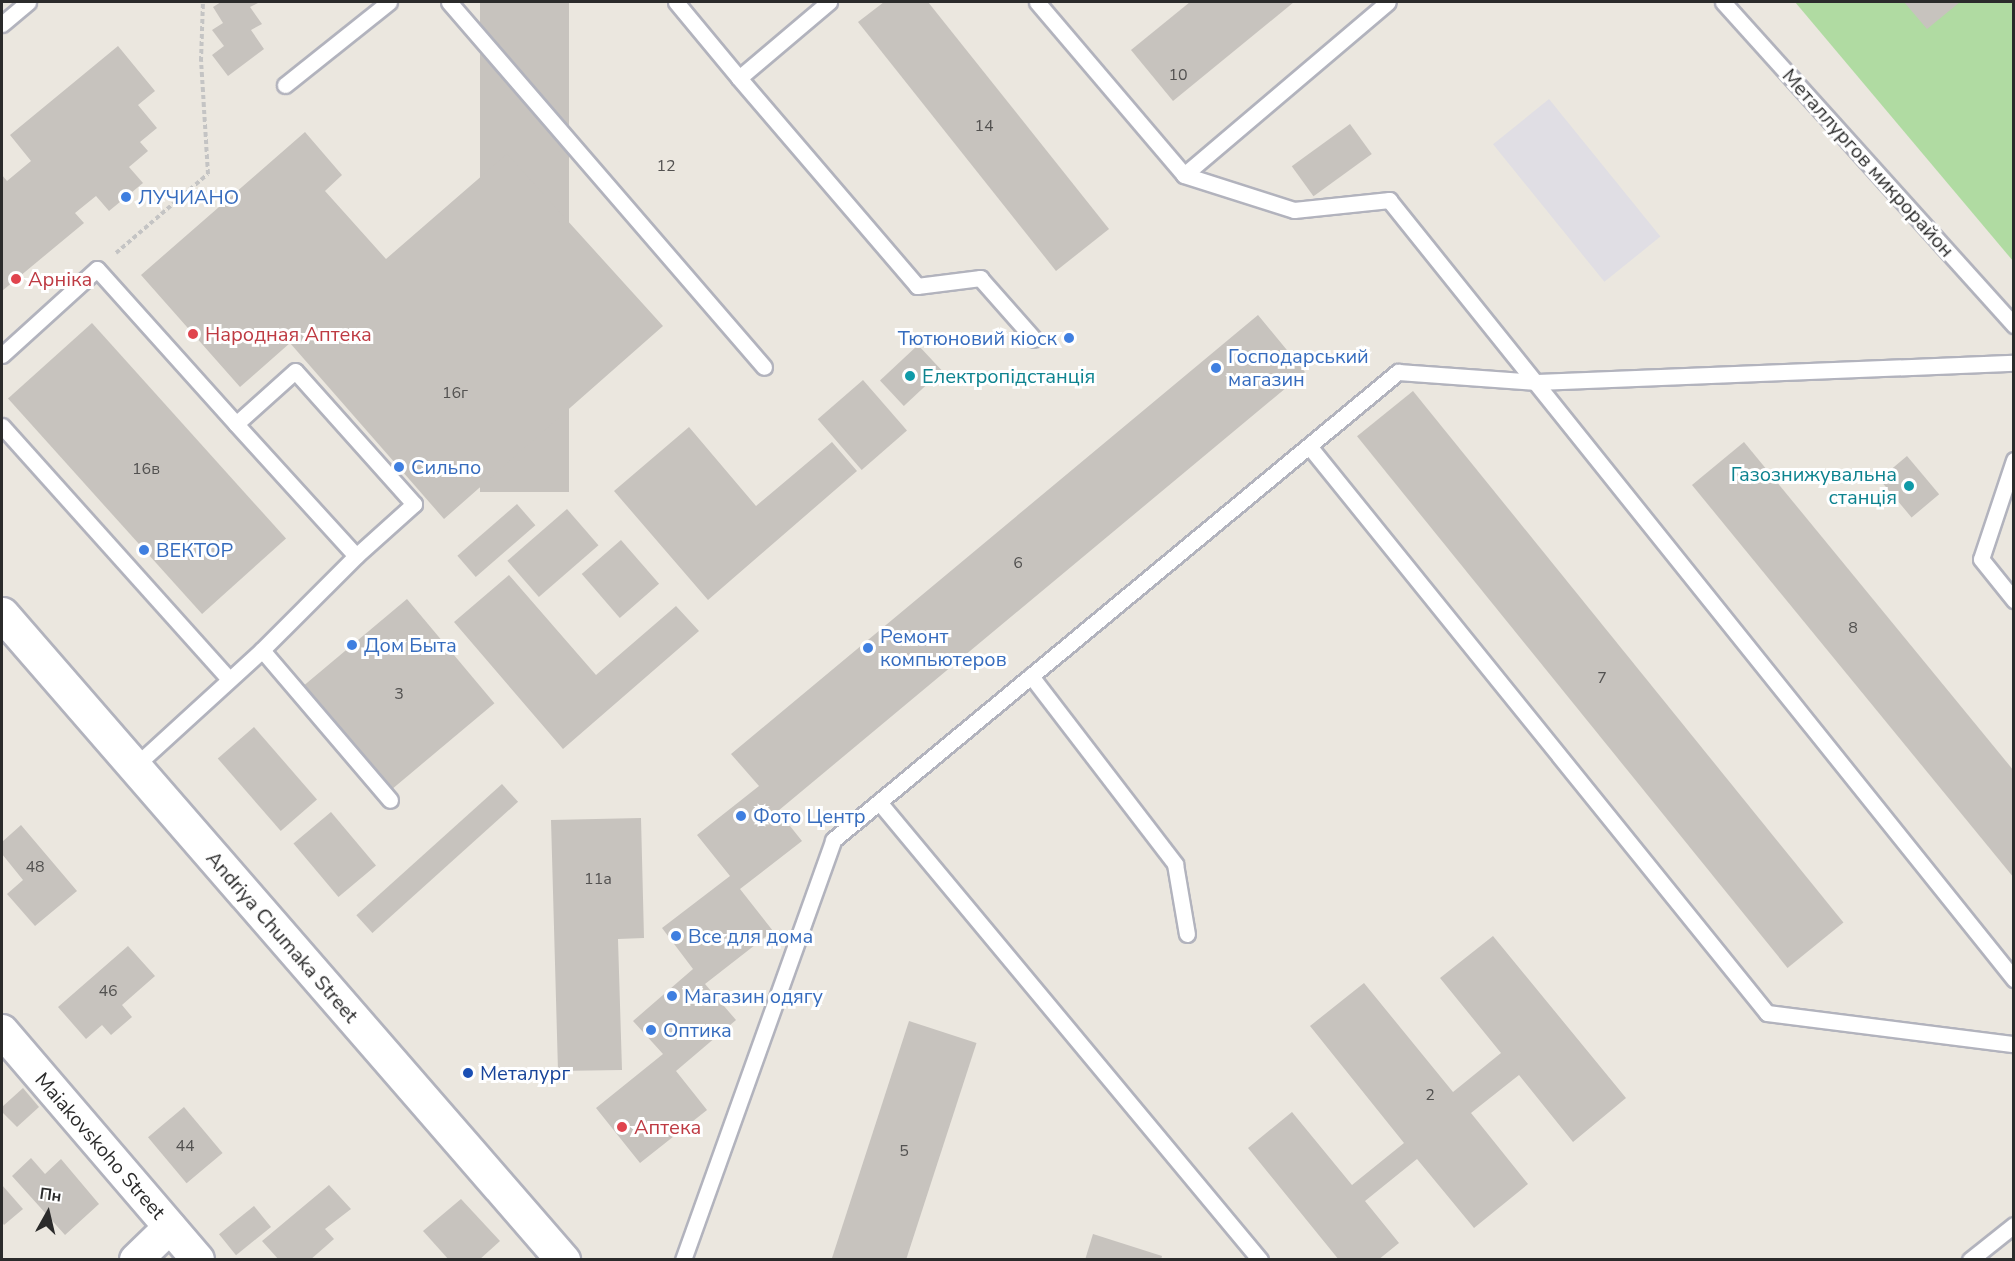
<!DOCTYPE html>
<meta charset="utf-8">
<style>
body{margin:0}
#map{position:relative;width:2015px;height:1261px;overflow:hidden;background:#ebe7df;font-family:"Nunito Sans",sans-serif}
div>[style]{position:absolute}
[style*='--x']{left:calc(var(--x)*1px);top:calc(var(--y)*1px);width:calc(var(--w)*1px);rotate:calc(var(--a)*1deg)}
.industrial>*{inset:0;background:#e0dee4;transform-origin:0 0}
.green>*{inset:0;background:#b0dba2}
.building>*{inset:0;background:#c7c3be;transform-origin:0 0}
.path>*{height:4px;margin-top:-2px;transform-origin:0;background:repeating-linear-gradient(90deg,#c4c4c4 0 4.5px,transparent 0 7.5px)}
.roads{filter:drop-shadow(2px 0 #b2b3bd) drop-shadow(-2px 0 #b2b3bd) drop-shadow(0 2px #b2b3bd) drop-shadow(0 -2px #b2b3bd)}
.service>*{height:15px;margin:-7.5px;padding:0 7.5px;transform-origin:7.5px;border-radius:7.5px;background:#fff}
.minor>*{height:32px;margin:-16px;padding:0 16px;transform-origin:16px;border-radius:16px;background:#fff}
.tertiary>*{height:33px;margin:-16.5px;padding:0 16.5px;transform-origin:16.5px;border-radius:16.5px;background:#fff}
.dots>*{width:16px;height:16px;translate:-50% -50%;box-sizing:border-box;border:3px solid #fff;border-radius:50%}
span{translate:-50% -50%;white-space:nowrap;text-align:center;line-height:1.15;-webkit-text-stroke:6px #fff;paint-order:stroke}
.number-label{font-size:16px;color:#525150}
.number-label span{-webkit-text-stroke-width:0}
.street-label{font-size:20px;color:#2b2b2b}
.shop-label{font-size:20px;color:#366cbe}
.left{translate:0 -50%;text-align:left}
.right{translate:-100% -50%;text-align:right}
.health-label{font-size:20px;color:#be3a42}
.culture-label{font-size:20px;color:#0d838f}
.transit-label{font-size:20px;color:#164399}
.frame{position:absolute;inset:0;border:3px solid #2b2b2b;pointer-events:none}
.north{position:absolute;left:18px;top:1183px;width:60px;height:60px;-webkit-text-stroke:4px #fff;paint-order:stroke;rotate:8deg;font-size:16px;font-weight:700;line-height:24px;text-align:center;color:#2b2b2b}
.north::after{content:'';display:block;margin:auto;width:21px;height:27px;background:#2b2b2b;clip-path:polygon(50% 0,100% 100%,50% 72%,0 100%)}
</style>
<div id="map">
<div class="industrial">
<div style="left:1549px;top:99px;width:177px;height:72px;rotate:51deg"></div>
</div>
<div class="green">
<div style="clip-path:polygon(1795px 2px,2013px 2px,2013px 261px)"></div>
</div>
<div class="building">
<div style="clip-path:polygon(221px 2px,260px 2px,250px 7px,262px 24px,251px 30px,264px 49px,228px 76px,212px 55px,224px 46px,212px 30px,223px 23px,213px 7px)"></div>
<div style="left:480px;top:2px;width:89px;height:490px"></div>
<div style="clip-path:polygon(884px 2px,928px 2px,1109px 229px,1056px 271px,858px 22px)"></div>
<div style="clip-path:polygon(1190px 2px,1294px 2px,1173px 101px,1131px 50px)"></div>
<div style="clip-path:polygon(1904px 2px,1960px 2px,1927px 29px)"></div>
<div style="clip-path:polygon(118px 46px,155px 91px,138px 105px,157px 128px,140px 142px,148px 151px,129px 167px,143px 183px,109px 211px,96px 196px,75px 213px,84px 223px,2px 291px,2px 175px,7px 181px,31px 161px,10px 135px)"></div>
<div style="left:1350px;top:124px;width:37px;height:72px;rotate:54deg"></div>
<div style="clip-path:polygon(305px 132px,342px 175px,325px 191px,386px 259px,507px 154px,663px 326px,444px 519px,290px 343px,240px 387px,141px 275px)"></div>
<div style="clip-path:polygon(1258px 315px,1305px 372px,778px 811px,802px 841px,740px 889px,773px 931px,705px 984px,736px 1020px,676px 1071px,707px 1110px,640px 1163px,596px 1108px,663px 1054px,633px 1021px,693px 969px,662px 928px,730px 876px,697px 835px,759px 786px,731px 754px)"></div>
<div style="left:92px;top:323px;width:290px;height:113px;rotate:48deg"></div>
<div style="left:918px;top:345px;width:35px;height:52px;rotate:47deg"></div>
<div style="left:863px;top:380px;width:67px;height:60px;rotate:49deg"></div>
<div style="left:1413px;top:391px;width:684px;height:72px;rotate:51deg"></div>
<div style="clip-path:polygon(689px 427px,756px 506px,832px 442px,857px 471px,708px 600px,614px 491px)"></div>
<div style="clip-path:polygon(1744px 442px,2014px 771px,2014px 878px,1692px 485px)"></div>
<div style="left:1907px;top:456px;width:50px;height:36px;rotate:50deg"></div>
<div style="left:517px;top:504px;width:28px;height:79px;rotate:49deg"></div>
<div style="left:567px;top:509px;width:48px;height:79px;rotate:49deg"></div>
<div style="left:621px;top:540px;width:58px;height:52px;rotate:49deg"></div>
<div style="clip-path:polygon(509px 575px,596px 675px,676px 606px,699px 631px,563px 749px,454px 622px)"></div>
<div style="left:407px;top:599px;width:136px;height:135px;rotate:50deg"></div>
<div style="left:254px;top:727px;width:96px;height:48px;rotate:49deg"></div>
<div style="left:502px;top:784px;width:24px;height:196px;rotate:48deg"></div>
<div style="left:331px;top:812px;width:70px;height:49px;rotate:50deg"></div>
<div style="clip-path:polygon(641px 818px,644px 938px,618px 939px,622px 1070px,558px 1071px,551px 820px)"></div>
<div style="clip-path:polygon(21px 825px,77px 891px,35px 926px,7px 894px,23px 880px,2px 854px,2px 842px)"></div>
<div style="clip-path:polygon(1493px 936px,1626px 1098px,1573px 1142px,1519px 1075px,1471px 1113px,1528px 1184px,1474px 1228px,1417px 1159px,1365px 1201px,1399px 1243px,1378px 1260px,1339px 1260px,1248px 1148px,1292px 1112px,1352px 1185px,1404px 1143px,1310px 1026px,1364px 983px,1453px 1092px,1501px 1053px,1440px 978px)"></div>
<div style="clip-path:polygon(128px 946px,155px 976px,122px 1005px,132px 1017px,111px 1035px,102px 1025px,86px 1039px,58px 1007px)"></div>
<div style="left:909px;top:1021px;width:71px;height:251px;rotate:18deg"></div>
<div style="clip-path:polygon(23px 1088px,39px 1107px,17px 1127px,2px 1112px,2px 1107px)"></div>
<div style="left:184px;top:1107px;width:60px;height:47px;rotate:50deg"></div>
<div style="clip-path:polygon(31px 1158px,45px 1174px,61px 1159px,99px 1204px,65px 1235px,12px 1176px)"></div>
<div style="clip-path:polygon(2px 1185px,23px 1209px,4px 1225px,2px 1222px)"></div>
<div style="clip-path:polygon(329px 1185px,351px 1209px,325px 1229px,334px 1239px,310px 1260px,279px 1260px,262px 1241px)"></div>
<div style="clip-path:polygon(461px 1199px,500px 1241px,479px 1260px,449px 1260px,423px 1231px)"></div>
<div style="left:254px;top:1206px;width:27px;height:45px;rotate:51deg"></div>
<div style="clip-path:polygon(1093px 1234px,1162px 1256px,1161px 1260px,1085px 1260px)"></div>
</div>
<div class="path">
<div style="--x:116;--y:253;--w:121;--a:-40.7"></div>
<div style="--x:208;--y:174;--w:113;--a:-93.5"></div>
<div style="--x:201;--y:61;--w:59;--a:-88.1"></div>
</div>
<div class="roads">
<div class="service">
<div style="--x:449;--y:2;--w:482;--a:49.2"></div>
<div style="--x:676;--y:2;--w:99;--a:50.3"></div>
<div style="--x:739;--y:78;--w:118;--a:-40.2"></div>
<div style="--x:1037;--y:2;--w:227;--a:49.6"></div>
<div style="--x:1184;--y:175;--w:115;--a:17.7"></div>
<div style="--x:1294;--y:210;--w:96;--a:-6"></div>
<div style="--x:1389;--y:200;--w:999;--a:51.26"></div>
<div style="--x:1723;--y:2;--w:435;--a:48"></div>
<div style="--x:2;--y:24;--w:34;--a:-40"></div>
<div style="--x:739;--y:78;--w:274;--a:49.4"></div>
<div style="--x:917;--y:286;--w:64;--a:-7.2"></div>
<div style="--x:980;--y:278;--w:81;--a:48.5"></div>
<div style="--x:285;--y:85;--w:133;--a:-38.6"></div>
<div style="--x:1184;--y:175;--w:267;--a:-40.3"></div>
<div style="--x:2;--y:355;--w:128;--a:-42.2"></div>
<div style="--x:97;--y:269;--w:208;--a:48.1"></div>
<div style="--x:236;--y:424;--w:178;--a:47.7"></div>
<div style="--x:356;--y:556;--w:78;--a:-41.9"></div>
<div style="--x:414;--y:504;--w:178;--a:-131.8"></div>
<div style="--x:295;--y:371;--w:79;--a:138.1"></div>
<div style="--x:2;--y:426;--w:340;--a:48.1"></div>
<div style="--x:1309;--y:446;--w:729;--a:51.07"></div>
<div style="--x:1767;--y:1013;--w:249;--a:7.2"></div>
<div style="--x:2014;--y:460;--w:104;--a:108.4"></div>
<div style="--x:1981;--y:559;--w:53;--a:51.2"></div>
<div style="--x:262;--y:650;--w:197;--a:49.5"></div>
<div style="--x:1031;--y:676;--w:237;--a:52.5"></div>
<div style="--x:1175;--y:864;--w:71;--a:80.3"></div>
<div style="--x:134;--y:767;--w:173;--a:-42.4"></div>
<div style="--x:262;--y:650;--w:133;--a:-45"></div>
<div style="--x:879;--y:802;--w:596;--a:50.24"></div>
<div style="--x:683;--y:1260;--w:446;--a:-70.3"></div>
<div style="--x:833;--y:840;--w:734;--a:-39.64"></div>
<div style="--x:1398;--y:372;--w:139;--a:4.1"></div>
<div style="--x:1537;--y:382;--w:477;--a:-2.3"></div>
<div style="--x:1970;--y:1260;--w:56;--a:-38.5"></div>
</div>
<div class="minor">
<div style="--x:2;--y:1031;--w:301;--a:49.4"></div>
<div style="--x:136;--y:1260;--w:47;--a:-44.1"></div>
</div>
<div class="tertiary">
<div style="--x:2;--y:614;--w:856;--a:49.03"></div>
</div>
</div>
<div class="dots">
<div style="left:126px;top:197px;background:#3f7fe0"></div>
<div style="left:16px;top:279px;background:#e0444e"></div>
<div style="left:193px;top:334px;background:#e0444e"></div>
<div style="left:1069px;top:338px;background:#3f7fe0"></div>
<div style="left:1216px;top:368px;background:#3f7fe0"></div>
<div style="left:910px;top:376px;background:#0f9aa8"></div>
<div style="left:399px;top:467px;background:#3f7fe0"></div>
<div style="left:1909px;top:486px;background:#0f9aa8"></div>
<div style="left:144px;top:550px;background:#3f7fe0"></div>
<div style="left:352px;top:645px;background:#3f7fe0"></div>
<div style="left:868px;top:648px;background:#3f7fe0"></div>
<div style="left:741px;top:816px;background:#3f7fe0"></div>
<div style="left:676px;top:936px;background:#3f7fe0"></div>
<div style="left:672px;top:996px;background:#3f7fe0"></div>
<div style="left:651px;top:1030px;background:#3f7fe0"></div>
<div style="left:468px;top:1073px;background:#1a4fb4"></div>
<div style="left:622px;top:1127px;background:#e0444e"></div>
</div>
<div class="number-label">
<span style="left:1178px;top:75px">10</span>
<span style="left:984px;top:126px">14</span>
<span style="left:666px;top:166px">12</span>
<span style="left:455px;top:393px">16г</span>
<span style="left:146px;top:469px">16в</span>
<span style="left:1018px;top:563px">6</span>
<span style="left:1853px;top:628px">8</span>
<span style="left:1602px;top:678px">7</span>
<span style="left:399px;top:694px">3</span>
<span style="left:35px;top:867px">48</span>
<span style="left:598px;top:879px">11а</span>
<span style="left:108px;top:991px">46</span>
<span style="left:1430px;top:1095px">2</span>
<span style="left:185px;top:1146px">44</span>
<span style="left:904px;top:1151px">5</span>
</div>
<div class="street-label">
<span style="left:1868px;top:163px;rotate:48deg">Металлургов микрорайон</span>
<span style="left:282px;top:937px;rotate:49deg">Andriya Chumaka Street</span>
<span style="left:100px;top:1146px;rotate:49deg">Maiakovskoho Street</span>
</div>
<div class="shop-label">
<span class="left" style="left:138px;top:197px">ЛУЧИАНО</span>
<span class="right" style="left:1057px;top:338px">Тютюновий кіоск</span>
<span class="left" style="left:1228px;top:368px">Господарський<br>магазин</span>
<span class="left" style="left:411px;top:467px">Сильпо</span>
<span class="left" style="left:156px;top:550px">ВЕКТОР</span>
<span class="left" style="left:880px;top:648px">Ремонт<br>компьютеров</span>
<span class="left" style="left:364px;top:645px">Дом Быта</span>
<span class="left" style="left:753px;top:816px">Фото Центр</span>
<span class="left" style="left:688px;top:936px">Все для дома</span>
<span class="left" style="left:684px;top:996px">Магазин одягу</span>
<span class="left" style="left:663px;top:1030px">Оптика</span>
</div>
<div class="health-label">
<span class="left" style="left:28px;top:279px">Арніка</span>
<span class="left" style="left:205px;top:334px">Народная Аптека</span>
<span class="left" style="left:634px;top:1127px">Аптека</span>
</div>
<div class="culture-label">
<span class="left" style="left:922px;top:376px">Електропідстанція</span>
<span class="right" style="left:1897px;top:486px">Газознижувальна<br>станція</span>
</div>
<div class="transit-label">
<span class="left" style="left:480px;top:1073px">Металург</span>
</div>
<div class="frame"></div>
<div class="north">Пн</div>
</div>
